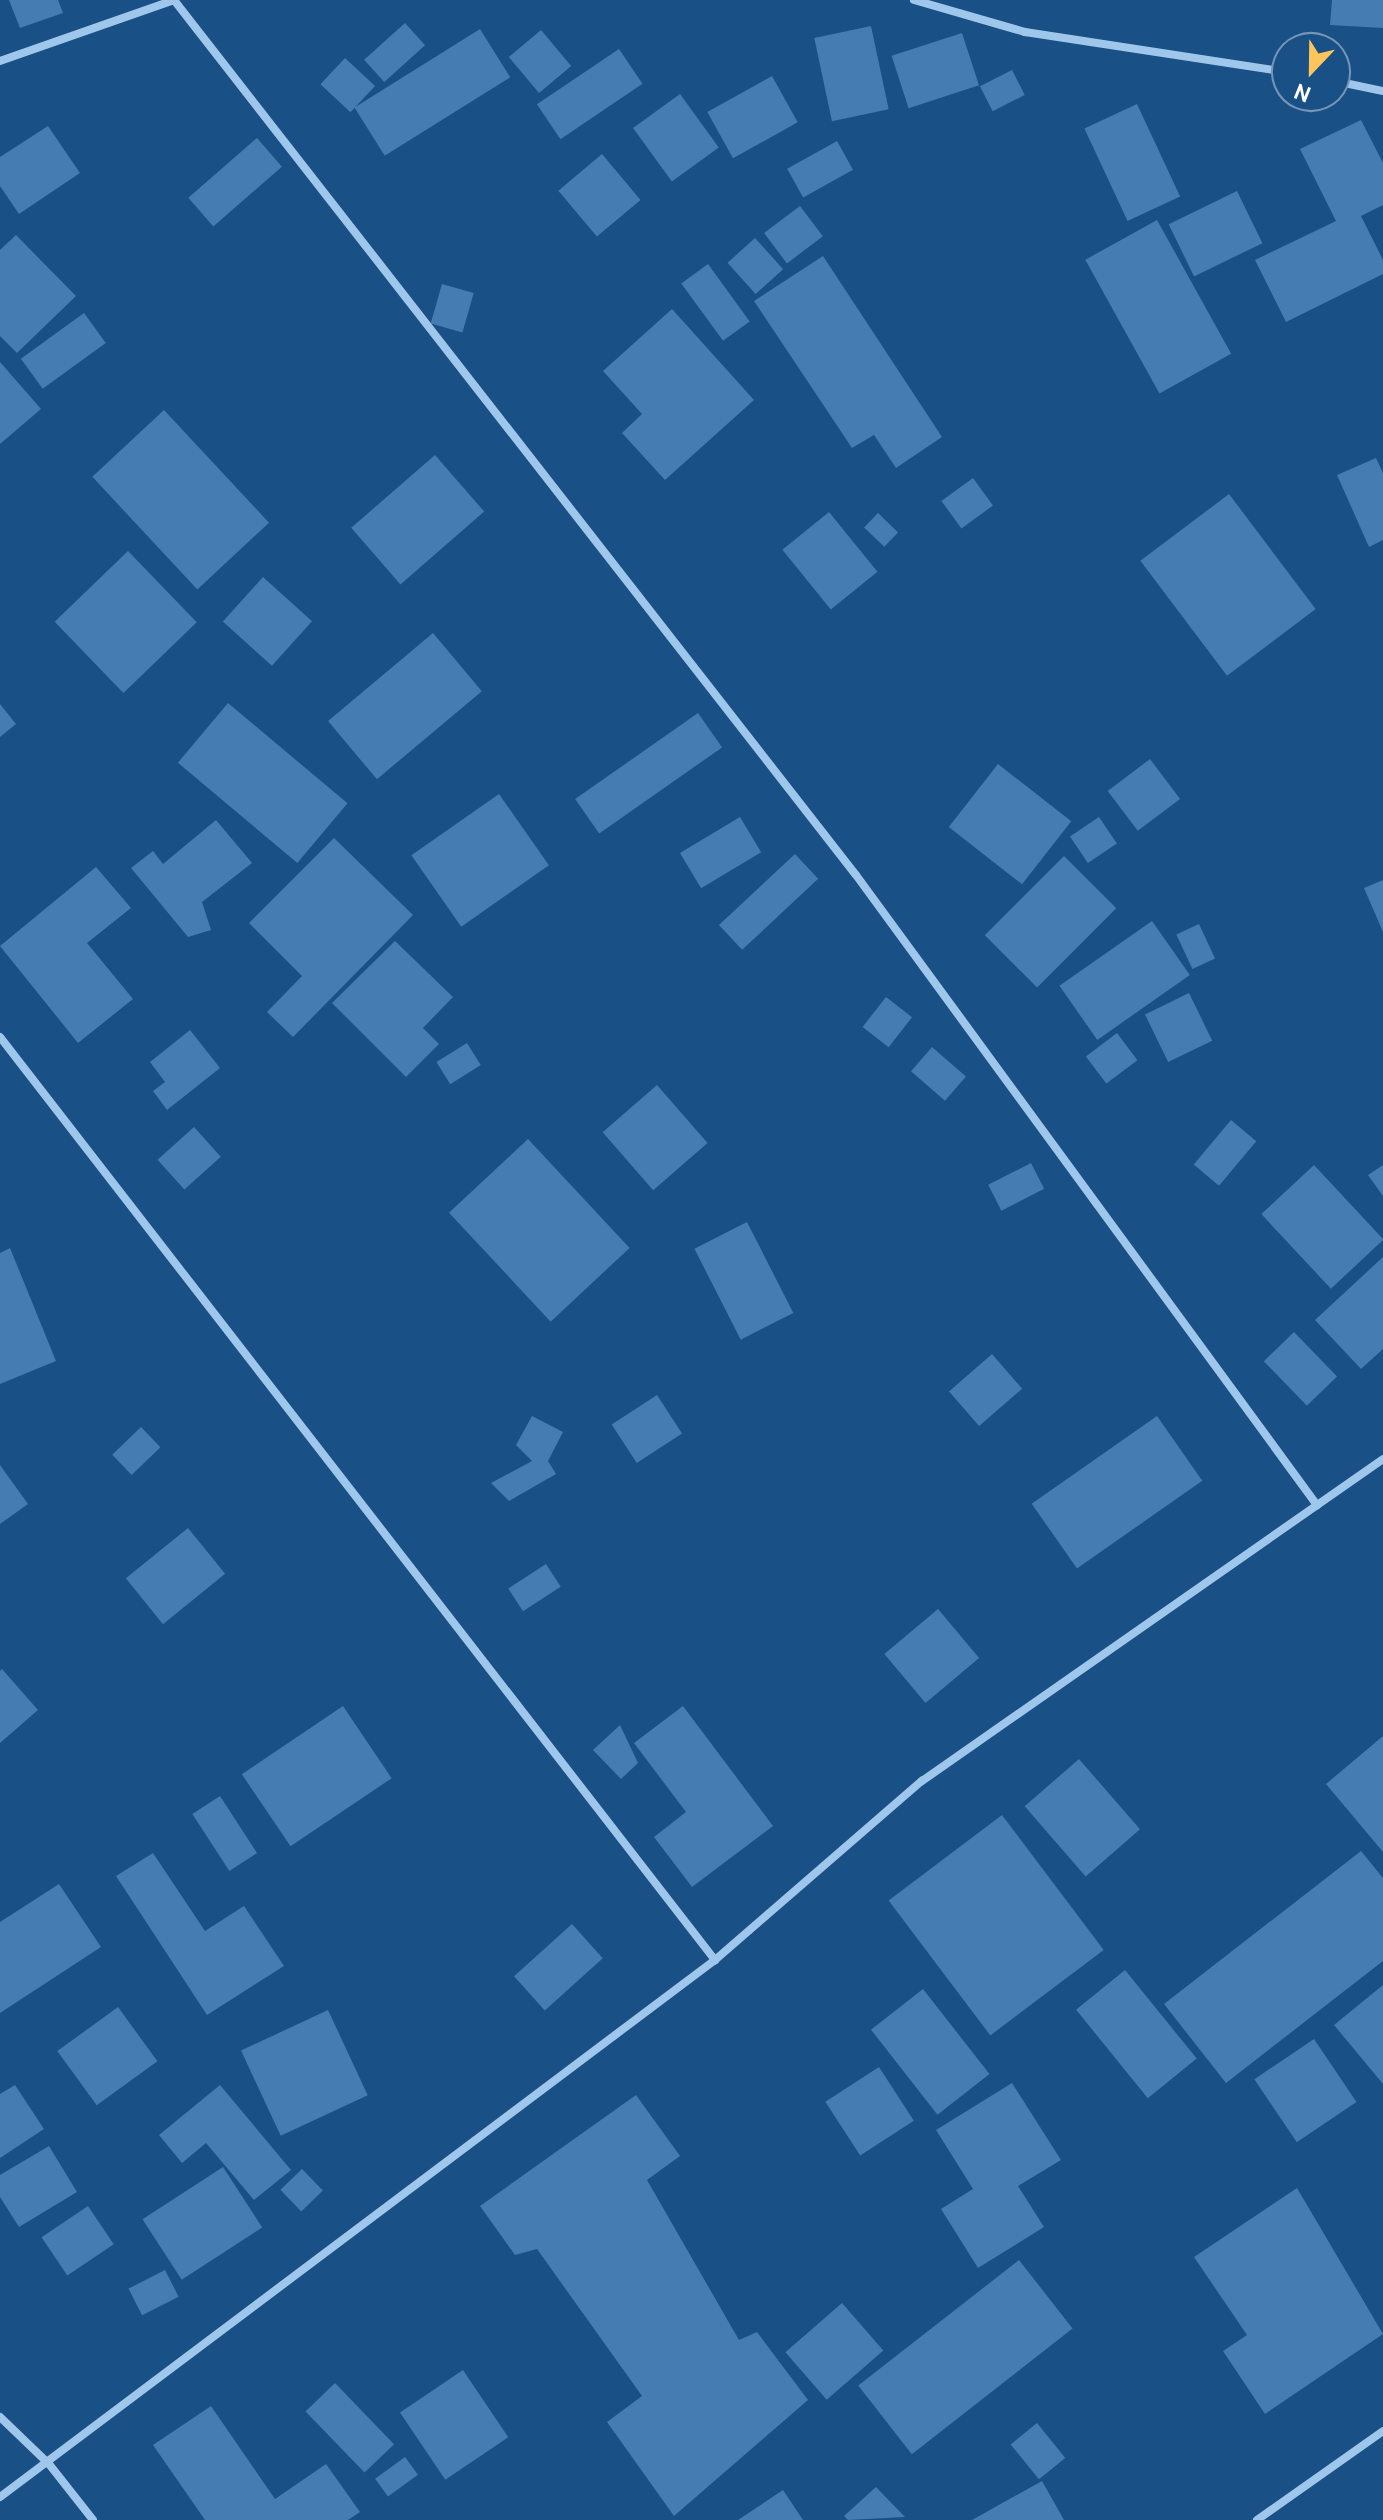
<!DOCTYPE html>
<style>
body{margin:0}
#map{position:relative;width:1383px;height:2520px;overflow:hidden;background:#195085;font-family:Cabin,sans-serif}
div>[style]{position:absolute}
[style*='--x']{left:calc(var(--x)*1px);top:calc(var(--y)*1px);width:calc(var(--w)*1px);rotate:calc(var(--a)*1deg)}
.building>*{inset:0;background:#457cb1;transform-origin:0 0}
.minor>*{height:8px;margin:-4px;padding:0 4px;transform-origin:4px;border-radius:4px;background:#9fc7ec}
span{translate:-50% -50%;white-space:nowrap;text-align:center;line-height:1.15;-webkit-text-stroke:8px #195085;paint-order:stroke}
.north{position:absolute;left:1271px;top:32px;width:80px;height:80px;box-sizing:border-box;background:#195085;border:2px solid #7596b6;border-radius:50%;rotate:202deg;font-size:22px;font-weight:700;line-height:32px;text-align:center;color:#fff}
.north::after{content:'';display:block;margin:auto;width:28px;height:36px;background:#ffc45a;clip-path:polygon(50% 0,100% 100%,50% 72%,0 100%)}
</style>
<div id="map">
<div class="building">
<div style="clip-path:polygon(9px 0,58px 0,63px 13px,20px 28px)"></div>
<div style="clip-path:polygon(1332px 0,1383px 0,1383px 28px,1330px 25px)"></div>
<div style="left:405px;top:23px;width:30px;height:55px;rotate:48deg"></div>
<div style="left:871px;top:26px;width:85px;height:58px;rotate:78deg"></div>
<div style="left:480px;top:29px;width:57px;height:148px;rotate:58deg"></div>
<div style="left:541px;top:30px;width:47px;height:42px;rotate:50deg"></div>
<div style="left:962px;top:33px;width:55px;height:74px;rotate:72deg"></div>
<div style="left:619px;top:49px;width:42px;height:99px;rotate:56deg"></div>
<div style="left:345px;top:58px;width:41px;height:36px;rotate:43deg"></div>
<div style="left:1012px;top:70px;width:28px;height:36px;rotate:63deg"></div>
<div style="left:772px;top:76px;width:53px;height:74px;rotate:61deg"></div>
<div style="left:680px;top:94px;width:66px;height:58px;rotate:54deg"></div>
<div style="left:1137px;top:104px;width:102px;height:58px;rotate:65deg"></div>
<div style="clip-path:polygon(1361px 120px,1383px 163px,1383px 205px,1361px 216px,1383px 260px,1383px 274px,1286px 322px,1255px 260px,1336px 221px,1300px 149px)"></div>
<div style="clip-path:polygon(48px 126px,80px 173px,19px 214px,0 186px,0 157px)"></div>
<div style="left:257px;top:138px;width:38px;height:91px;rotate:49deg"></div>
<div style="left:837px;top:141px;width:33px;height:57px;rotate:61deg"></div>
<div style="left:602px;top:154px;width:60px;height:57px;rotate:50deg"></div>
<div style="left:1237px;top:191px;width:58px;height:76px;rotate:64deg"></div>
<div style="left:800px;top:206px;width:38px;height:45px;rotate:53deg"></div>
<div style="left:1157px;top:220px;width:153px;height:82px;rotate:61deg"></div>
<div style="clip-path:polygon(16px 235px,76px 296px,17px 353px,0 336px,0 250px)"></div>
<div style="left:755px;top:238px;width:42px;height:37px;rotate:48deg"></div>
<div style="clip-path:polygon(823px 256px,942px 437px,896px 468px,874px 435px,852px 448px,754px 301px)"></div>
<div style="left:708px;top:264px;width:71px;height:33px;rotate:54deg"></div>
<div style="left:442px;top:284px;width:33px;height:41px;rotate:16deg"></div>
<div style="clip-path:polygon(672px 309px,754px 400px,665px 480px,622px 433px,642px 414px,603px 371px)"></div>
<div style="left:84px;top:313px;width:37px;height:78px;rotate:54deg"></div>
<div style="clip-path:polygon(0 362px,41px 409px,0 444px)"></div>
<div style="left:164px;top:410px;width:154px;height:98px;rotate:47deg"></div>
<div style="left:435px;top:455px;width:75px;height:111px;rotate:49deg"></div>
<div style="clip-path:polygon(1376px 458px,1383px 473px,1383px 540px,1369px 547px,1337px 475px)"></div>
<div style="left:973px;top:478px;width:34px;height:39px;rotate:54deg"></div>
<div style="left:1229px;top:494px;width:144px;height:111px;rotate:53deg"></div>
<div style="left:829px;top:512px;width:77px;height:60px;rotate:51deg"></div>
<div style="left:878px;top:513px;width:28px;height:20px;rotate:44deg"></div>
<div style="left:128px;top:551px;width:99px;height:102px;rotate:46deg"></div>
<div style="left:263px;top:577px;width:66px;height:60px;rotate:42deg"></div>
<div style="left:433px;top:633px;width:76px;height:137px;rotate:50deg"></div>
<div style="left:228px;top:703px;width:156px;height:78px;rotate:40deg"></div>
<div style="clip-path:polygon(0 704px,16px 724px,0 737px)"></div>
<div style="left:698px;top:713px;width:42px;height:150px;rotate:55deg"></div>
<div style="left:1150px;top:759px;width:50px;height:53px;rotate:53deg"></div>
<div style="left:998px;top:764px;width:93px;height:80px;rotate:38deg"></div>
<div style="left:499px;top:794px;width:87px;height:107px;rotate:55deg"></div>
<div style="left:740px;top:817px;width:41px;height:70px;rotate:59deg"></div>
<div style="left:1099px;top:817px;width:32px;height:35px;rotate:56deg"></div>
<div style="clip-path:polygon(216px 820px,252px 863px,202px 902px,211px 930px,188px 937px,131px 868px,153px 851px,163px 864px)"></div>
<div style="clip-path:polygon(334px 838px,413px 915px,293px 1037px,267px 1012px,302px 976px,249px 923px)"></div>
<div style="left:795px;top:854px;width:34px;height:104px;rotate:47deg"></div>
<div style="left:1064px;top:856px;width:74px;height:112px;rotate:45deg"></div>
<div style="clip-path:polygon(96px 867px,131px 908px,87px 943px,133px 999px,78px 1043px,0 946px)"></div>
<div style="clip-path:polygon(1383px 880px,1383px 932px,1364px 888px)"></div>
<div style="left:1152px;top:921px;width:66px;height:113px;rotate:55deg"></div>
<div style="left:1199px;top:924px;width:38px;height:25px;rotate:65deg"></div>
<div style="clip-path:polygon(395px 941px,453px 997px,423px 1028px,439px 1044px,406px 1077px,332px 1003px)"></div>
<div style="left:1189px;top:993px;width:53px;height:49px;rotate:64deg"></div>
<div style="left:886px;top:997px;width:33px;height:38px;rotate:38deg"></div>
<div style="clip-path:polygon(190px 1030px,220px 1068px,167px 1110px,153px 1091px,165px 1082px,150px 1062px)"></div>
<div style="left:1117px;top:1033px;width:34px;height:39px;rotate:53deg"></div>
<div style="left:467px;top:1043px;width:26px;height:36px;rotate:58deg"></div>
<div style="left:932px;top:1047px;width:45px;height:32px;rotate:41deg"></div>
<div style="left:657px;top:1085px;width:77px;height:72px;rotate:49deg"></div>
<div style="left:1231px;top:1120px;width:33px;height:58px;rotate:40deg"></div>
<div style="left:194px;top:1127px;width:40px;height:49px;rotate:48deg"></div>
<div style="left:528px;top:1139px;width:149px;height:108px;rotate:47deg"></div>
<div style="left:1031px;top:1163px;width:29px;height:48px;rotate:63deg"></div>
<div style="left:1314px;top:1165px;width:102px;height:72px;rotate:47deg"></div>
<div style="clip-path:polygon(1383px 1165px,1383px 1196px,1368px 1175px)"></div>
<div style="left:747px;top:1222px;width:102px;height:59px;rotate:63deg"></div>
<div style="clip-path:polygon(10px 1248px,56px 1361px,0 1384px,0 1253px)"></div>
<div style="clip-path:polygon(1383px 1257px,1383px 1349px,1361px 1369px,1315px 1320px)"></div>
<div style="left:1294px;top:1332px;width:62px;height:42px;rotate:46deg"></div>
<div style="left:992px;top:1354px;width:46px;height:57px;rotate:49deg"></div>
<div style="left:657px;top:1395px;width:46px;height:54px;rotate:57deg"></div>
<div style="clip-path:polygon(532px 1416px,563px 1432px,548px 1461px,556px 1474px,509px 1501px,491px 1483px,532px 1461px,516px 1445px)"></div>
<div style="left:1157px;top:1416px;width:79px;height:153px;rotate:55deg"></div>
<div style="left:141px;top:1427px;width:28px;height:40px;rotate:46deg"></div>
<div style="clip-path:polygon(0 1465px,28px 1504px,0 1524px)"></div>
<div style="left:188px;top:1528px;width:59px;height:80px;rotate:51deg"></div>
<div style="left:546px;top:1564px;width:27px;height:45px;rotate:57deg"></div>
<div style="left:938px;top:1609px;width:64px;height:70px;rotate:50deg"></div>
<div style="clip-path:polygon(2px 1669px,38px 1710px,0 1743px,0 1671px)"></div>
<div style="left:343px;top:1706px;width:87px;height:122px;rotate:56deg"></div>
<div style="clip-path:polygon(683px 1706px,773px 1826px,692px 1887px,654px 1837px,686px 1812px,634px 1743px)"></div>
<div style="clip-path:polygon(620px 1725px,638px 1763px,621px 1779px,593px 1750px)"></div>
<div style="clip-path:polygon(1383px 1736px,1383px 1852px,1326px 1784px)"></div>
<div style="left:1079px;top:1759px;width:93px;height:72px;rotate:49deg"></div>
<div style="left:220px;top:1796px;width:68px;height:33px;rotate:57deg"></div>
<div style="left:1002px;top:1815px;width:169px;height:142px;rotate:53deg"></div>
<div style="clip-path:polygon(1361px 1851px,1383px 1878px,1383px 1961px,1226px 2083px,1164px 2004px)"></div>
<div style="clip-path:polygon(153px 1853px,205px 1931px,244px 1906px,284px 1966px,207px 2015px,116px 1876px)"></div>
<div style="clip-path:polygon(59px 1884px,101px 1947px,0 2013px,0 1922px)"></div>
<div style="left:572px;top:1924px;width:46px;height:78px;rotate:48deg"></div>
<div style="left:1125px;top:1970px;width:114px;height:63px;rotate:51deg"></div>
<div style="clip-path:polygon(1383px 1985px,1383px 2084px,1334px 2025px)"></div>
<div style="left:923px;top:1989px;width:108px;height:66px;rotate:52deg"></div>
<div style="left:118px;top:2007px;width:67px;height:75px;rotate:54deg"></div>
<div style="left:328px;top:2010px;width:94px;height:96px;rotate:65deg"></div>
<div style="left:1314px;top:2039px;width:76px;height:72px;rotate:56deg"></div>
<div style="left:879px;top:2067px;width:64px;height:64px;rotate:57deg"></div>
<div style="clip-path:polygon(1012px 2083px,1061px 2160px,1018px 2186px,1044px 2227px,978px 2268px,941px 2209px,973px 2189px,936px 2130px)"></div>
<div style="clip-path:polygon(15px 2085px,44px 2129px,0 2158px,0 2094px)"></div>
<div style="clip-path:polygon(220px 2085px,291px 2170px,254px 2200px,206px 2143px,182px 2163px,159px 2135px)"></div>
<div style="clip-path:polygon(636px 2095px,680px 2156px,647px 2180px,739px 2340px,757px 2332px,808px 2400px,674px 2516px,607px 2422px,642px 2396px,537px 2249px,515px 2255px,480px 2206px)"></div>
<div style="clip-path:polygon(49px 2146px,77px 2192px,19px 2227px,0 2197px,0 2175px)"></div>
<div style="left:223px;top:2167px;width:72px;height:96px;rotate:57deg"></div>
<div style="left:302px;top:2169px;width:30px;height:30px;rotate:46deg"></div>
<div style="clip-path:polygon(1297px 2188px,1383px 2334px,1265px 2414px,1223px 2351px,1247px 2335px,1194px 2257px)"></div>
<div style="left:88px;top:2206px;width:46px;height:56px;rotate:56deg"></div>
<div style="left:1019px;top:2260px;width:87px;height:204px;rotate:52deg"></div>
<div style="left:165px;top:2270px;width:30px;height:41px;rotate:63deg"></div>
<div style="left:842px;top:2303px;width:63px;height:75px;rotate:49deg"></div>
<div style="left:463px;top:2370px;width:81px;height:76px;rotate:56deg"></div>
<div style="left:335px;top:2383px;width:85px;height:41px;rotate:46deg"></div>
<div style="clip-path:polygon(211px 2406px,275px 2499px,326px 2464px,360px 2512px,348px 2520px,205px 2520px,153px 2445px)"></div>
<div style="left:1037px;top:2423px;width:45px;height:34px;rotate:51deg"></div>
<div style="left:405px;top:2457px;width:22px;height:37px;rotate:54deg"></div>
<div style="clip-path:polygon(1042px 2481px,1064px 2520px,972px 2520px)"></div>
<div style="clip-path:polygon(876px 2487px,905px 2517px,848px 2520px,844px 2516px)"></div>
<div style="clip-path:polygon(783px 2490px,803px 2520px,738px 2520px)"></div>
</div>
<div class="minor">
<div style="--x:914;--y:0;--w:116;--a:16.1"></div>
<div style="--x:1025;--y:32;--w:265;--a:8.7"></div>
<div style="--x:0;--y:61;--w:184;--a:-19.3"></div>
<div style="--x:174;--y:0;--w:1109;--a:52.07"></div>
<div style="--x:856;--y:875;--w:781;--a:53.81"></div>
<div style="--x:1335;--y:81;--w:49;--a:11.8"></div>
<div style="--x:0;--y:1037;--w:1168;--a:52.24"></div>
<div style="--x:0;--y:2417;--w:68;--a:43.8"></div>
<div style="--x:49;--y:2464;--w:71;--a:51.8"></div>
<div style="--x:0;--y:2497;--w:894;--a:-36.91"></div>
<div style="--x:715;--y:1960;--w:274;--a:-40.9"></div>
<div style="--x:922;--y:1781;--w:562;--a:-34.93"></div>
<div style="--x:1257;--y:2520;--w:154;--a:-35.2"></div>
</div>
<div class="north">N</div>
</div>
